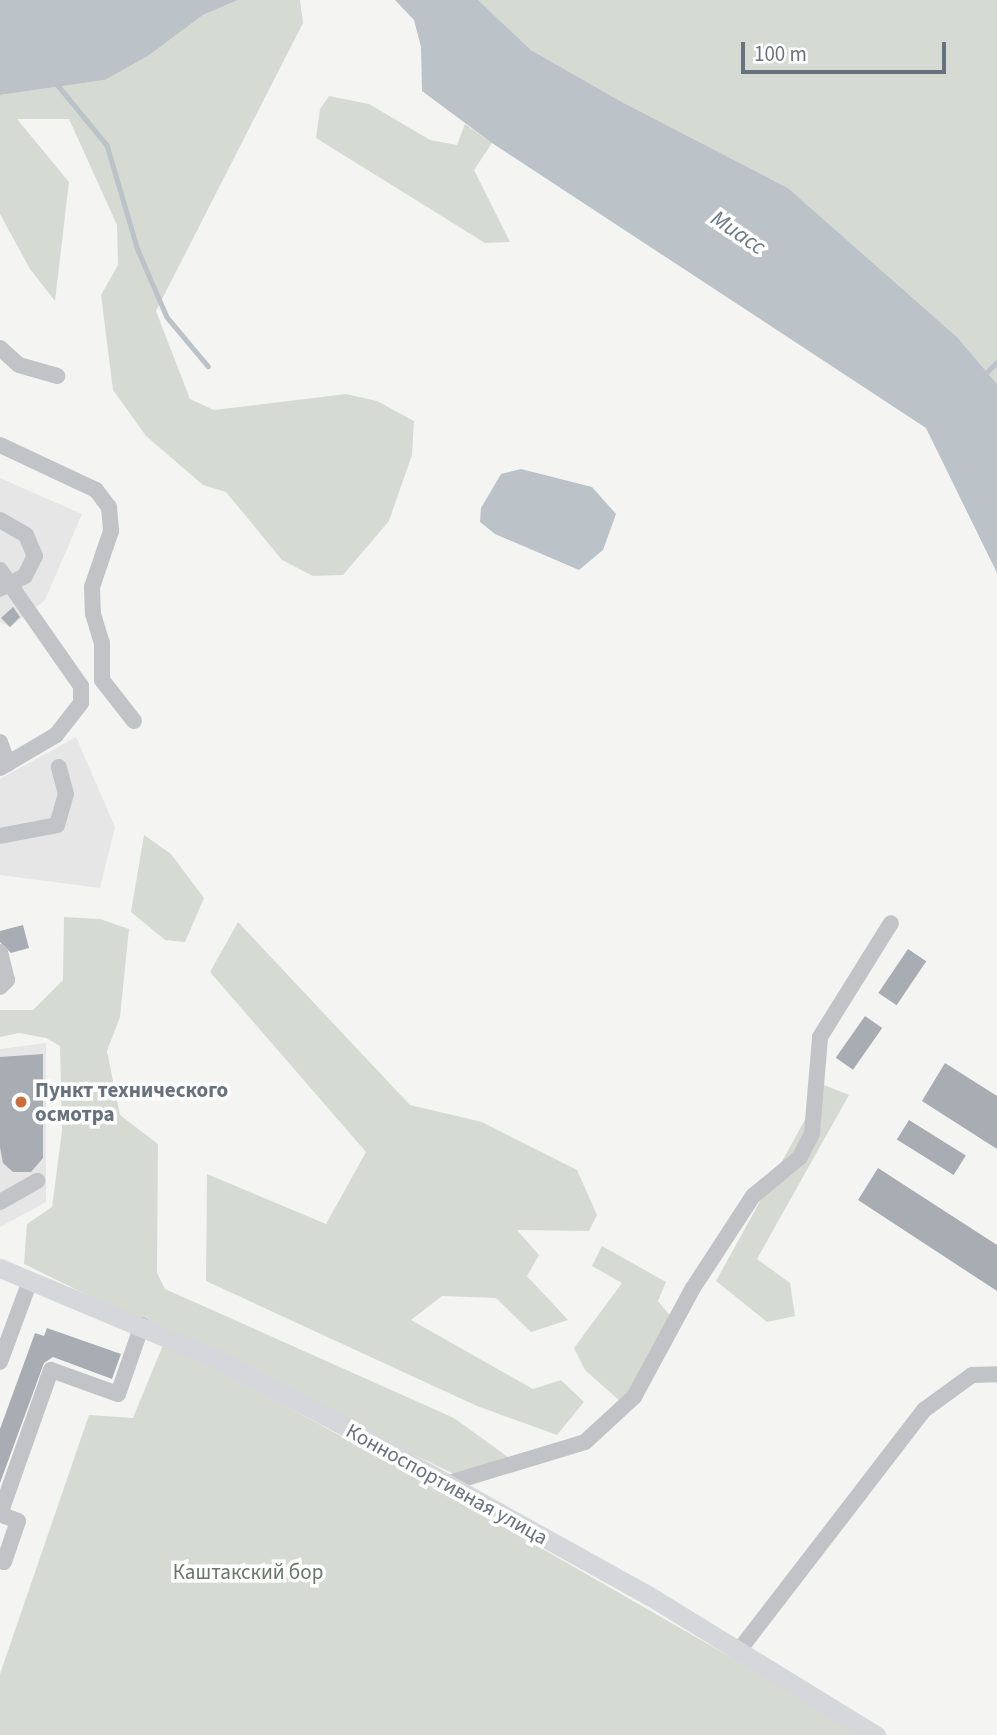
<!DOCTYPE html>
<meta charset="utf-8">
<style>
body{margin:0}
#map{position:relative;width:997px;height:1735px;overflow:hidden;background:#f4f5f2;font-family:"Source Sans 3",sans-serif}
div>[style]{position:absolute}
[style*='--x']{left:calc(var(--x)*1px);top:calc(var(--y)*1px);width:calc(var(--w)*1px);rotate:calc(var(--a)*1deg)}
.built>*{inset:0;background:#e5e6e5}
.green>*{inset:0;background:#d5dbd3}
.water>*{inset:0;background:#bbc2c8}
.stream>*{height:4.5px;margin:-2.25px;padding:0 2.25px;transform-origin:2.25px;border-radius:2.25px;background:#bbc2c8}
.building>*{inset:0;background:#a8adb3;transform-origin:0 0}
.minor>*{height:16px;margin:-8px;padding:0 8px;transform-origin:8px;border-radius:8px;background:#c1c3c6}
.major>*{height:19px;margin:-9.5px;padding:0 9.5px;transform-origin:9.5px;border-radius:9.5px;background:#d5d7db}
.dots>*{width:19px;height:19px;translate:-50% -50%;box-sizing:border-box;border:4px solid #fff;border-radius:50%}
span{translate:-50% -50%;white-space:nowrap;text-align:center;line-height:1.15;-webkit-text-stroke:7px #fff;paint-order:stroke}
.poi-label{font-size:21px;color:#68727f;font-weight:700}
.left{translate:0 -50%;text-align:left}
.street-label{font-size:21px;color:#68727f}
.park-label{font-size:21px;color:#677766}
.water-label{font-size:23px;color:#697982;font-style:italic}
.scale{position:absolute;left:741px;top:42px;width:205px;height:32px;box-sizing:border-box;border:4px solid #68727f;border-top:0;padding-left:9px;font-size:21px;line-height:24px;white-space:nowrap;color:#68727f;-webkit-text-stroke:5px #fff;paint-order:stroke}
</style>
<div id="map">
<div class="built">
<div style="clip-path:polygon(0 478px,82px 514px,45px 600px,10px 627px,0 622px)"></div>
<div style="clip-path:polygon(76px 737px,115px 827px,100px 888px,0 875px,0 779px)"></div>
<div style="clip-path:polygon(46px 1043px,46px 1202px,0 1227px,0 1049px)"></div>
</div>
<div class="green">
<div style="clip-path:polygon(238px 0,300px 0,303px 23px,156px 311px,190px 399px,214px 410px,346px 394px,377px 401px,414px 421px,412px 455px,389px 521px,343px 575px,313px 576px,282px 560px,226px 492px,203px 485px,146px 436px,113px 390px,101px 295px,118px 265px,117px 225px,69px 119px,17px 119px,69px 182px,55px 301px,30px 269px,0 214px,0 95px,105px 80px,148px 56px,203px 15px)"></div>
<div style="clip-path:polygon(478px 0,997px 0,997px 384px,957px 337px,788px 188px,622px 102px,531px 50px)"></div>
<div style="clip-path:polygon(329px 96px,369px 104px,430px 140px,457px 145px,465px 124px,492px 143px,474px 170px,510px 242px,485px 243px,316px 138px,320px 109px)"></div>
<div style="clip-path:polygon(144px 835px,171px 854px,204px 898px,185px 942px,165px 940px,131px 912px)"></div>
<div style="clip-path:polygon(64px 917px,100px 919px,129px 929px,120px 1017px,107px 1051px,120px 1115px,158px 1144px,157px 1273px,165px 1289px,454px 1418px,508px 1457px,460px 1477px,24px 1264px,27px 1224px,52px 1207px,62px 1131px,60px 1046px,46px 1038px,19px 1033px,0 1037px,0 1010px,33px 1010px,63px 980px)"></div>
<div style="clip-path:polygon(238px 922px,410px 1105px,482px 1122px,577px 1170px,597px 1215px,589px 1231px,517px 1230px,539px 1255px,527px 1276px,568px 1320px,531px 1332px,496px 1298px,442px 1296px,411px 1320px,533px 1389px,561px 1380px,584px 1402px,557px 1435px,477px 1406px,206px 1281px,207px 1174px,326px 1224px,366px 1152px,210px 972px)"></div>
<div style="clip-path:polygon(824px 1085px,849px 1095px,757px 1259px,790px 1283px,795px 1316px,767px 1322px,716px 1281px)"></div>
<div style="clip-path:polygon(602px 1246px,666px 1282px,658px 1301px,678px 1325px,622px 1403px,585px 1370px,574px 1348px,622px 1283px,592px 1266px)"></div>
<div style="clip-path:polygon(165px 1340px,447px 1494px,866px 1735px,0 1735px,0 1674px,89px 1415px,133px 1418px)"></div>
</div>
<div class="water">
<div style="clip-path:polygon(0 0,238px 0,203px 15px,148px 56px,105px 80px,0 95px)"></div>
<div style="clip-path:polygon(395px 0,478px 0,531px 50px,622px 102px,788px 188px,957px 337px,997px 384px,997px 573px,926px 428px,492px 143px,422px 91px,421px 47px,414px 20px)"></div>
<div style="clip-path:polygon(521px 469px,592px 487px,616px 514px,603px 550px,579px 570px,495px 534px,480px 522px,481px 508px,501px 474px)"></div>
</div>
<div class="stream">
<div style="--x:56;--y:83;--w:80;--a:50.6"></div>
<div style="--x:107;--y:145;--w:109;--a:73.6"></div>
<div style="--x:138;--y:250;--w:73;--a:66.6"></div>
<div style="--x:167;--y:317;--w:64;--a:50.1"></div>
<div style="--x:985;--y:374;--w:17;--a:-45"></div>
</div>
<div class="building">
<div style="clip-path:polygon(13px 607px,20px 617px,10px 627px,1px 618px)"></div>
<div style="clip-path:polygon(23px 925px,29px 948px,11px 953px,0 942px,0 931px)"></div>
<div style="left:908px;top:949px;width:22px;height:53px;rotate:34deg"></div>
<div style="left:865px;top:1016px;width:21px;height:51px;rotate:35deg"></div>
<div style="clip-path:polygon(43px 1054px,43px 1158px,31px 1172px,13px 1172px,3px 1163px,0 1147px,0 1057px)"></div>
<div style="clip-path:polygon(945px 1063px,997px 1096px,997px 1149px,922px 1101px)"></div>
<div style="left:909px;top:1120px;width:67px;height:23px;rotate:32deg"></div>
<div style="clip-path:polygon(878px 1168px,997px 1245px,997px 1291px,858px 1200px)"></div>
<div style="clip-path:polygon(47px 1328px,121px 1354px,112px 1379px,53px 1357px,44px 1363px,0 1483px,0 1429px,35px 1333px,44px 1336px)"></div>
</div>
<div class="minor">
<div style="--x:0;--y:348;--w:25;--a:42"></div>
<div style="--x:19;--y:365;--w:40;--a:16"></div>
<div style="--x:0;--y:445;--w:106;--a:25.1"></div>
<div style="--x:96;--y:490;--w:21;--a:53"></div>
<div style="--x:109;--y:507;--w:24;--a:85"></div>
<div style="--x:111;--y:531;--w:59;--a:108.7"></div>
<div style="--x:92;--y:587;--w:27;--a:88"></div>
<div style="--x:93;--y:614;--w:30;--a:73"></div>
<div style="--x:102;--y:643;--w:37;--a:90"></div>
<div style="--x:102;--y:680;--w:52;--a:52"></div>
<div style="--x:0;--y:520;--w:30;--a:30"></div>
<div style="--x:26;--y:535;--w:23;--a:67"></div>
<div style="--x:35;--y:556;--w:22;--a:117"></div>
<div style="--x:25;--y:576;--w:28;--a:153"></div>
<div style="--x:0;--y:570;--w:141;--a:55.1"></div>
<div style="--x:81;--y:686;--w:17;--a:90"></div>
<div style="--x:81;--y:703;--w:41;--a:128"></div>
<div style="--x:56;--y:735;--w:65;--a:149.5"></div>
<div style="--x:0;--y:742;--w:23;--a:70"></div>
<div style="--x:0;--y:836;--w:58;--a:-10.9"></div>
<div style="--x:57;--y:825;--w:32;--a:-74"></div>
<div style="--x:66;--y:794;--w:28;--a:-105"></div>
<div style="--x:0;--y:952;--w:29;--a:76"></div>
<div style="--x:7;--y:980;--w:10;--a:135"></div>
<div style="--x:0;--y:1202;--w:43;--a:-29.6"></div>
<div style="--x:0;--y:1362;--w:86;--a:-69.7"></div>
<div style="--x:446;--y:1484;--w:145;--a:-16.8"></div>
<div style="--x:585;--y:1442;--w:67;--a:-42.6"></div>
<div style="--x:634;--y:1397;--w:124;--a:-61.6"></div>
<div style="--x:693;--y:1288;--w:110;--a:-56.9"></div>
<div style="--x:753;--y:1196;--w:61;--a:-39.7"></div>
<div style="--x:800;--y:1157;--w:27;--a:-63"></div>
<div style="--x:812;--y:1133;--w:96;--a:-85.2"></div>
<div style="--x:820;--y:1037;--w:134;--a:-58.1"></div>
<div style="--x:0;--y:1560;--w:4;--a:27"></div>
<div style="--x:4;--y:1562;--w:43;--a:-71.1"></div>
<div style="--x:18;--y:1521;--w:19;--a:-159"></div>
<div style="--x:0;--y:1514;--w:153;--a:-70.5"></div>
<div style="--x:51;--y:1370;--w:71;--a:19.7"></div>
<div style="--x:118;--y:1394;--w:73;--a:-70.8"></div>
<div style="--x:740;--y:1649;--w:302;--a:-52.4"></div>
<div style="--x:924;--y:1410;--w:59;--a:-36.1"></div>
<div style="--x:972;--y:1375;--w:25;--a:-2"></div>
</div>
<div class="major">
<div style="--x:0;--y:1268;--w:235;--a:22.8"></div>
<div style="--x:217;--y:1359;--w:133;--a:27.7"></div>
<div style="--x:335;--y:1421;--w:358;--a:29.1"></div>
<div style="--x:648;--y:1595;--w:268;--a:31.6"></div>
</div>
<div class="dots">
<div style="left:21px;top:1102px;background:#cc6e3b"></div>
</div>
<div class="poi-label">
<span class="left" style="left:35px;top:1102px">Пункт технического<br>осмотра</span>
</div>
<div class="street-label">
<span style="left:447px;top:1484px;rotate:29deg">Конноспортивная улица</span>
</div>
<div class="park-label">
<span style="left:248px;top:1572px">Каштакский бор</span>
</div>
<div class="water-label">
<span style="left:738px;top:233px;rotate:34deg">Миасс</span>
</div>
<div class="scale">100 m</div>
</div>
